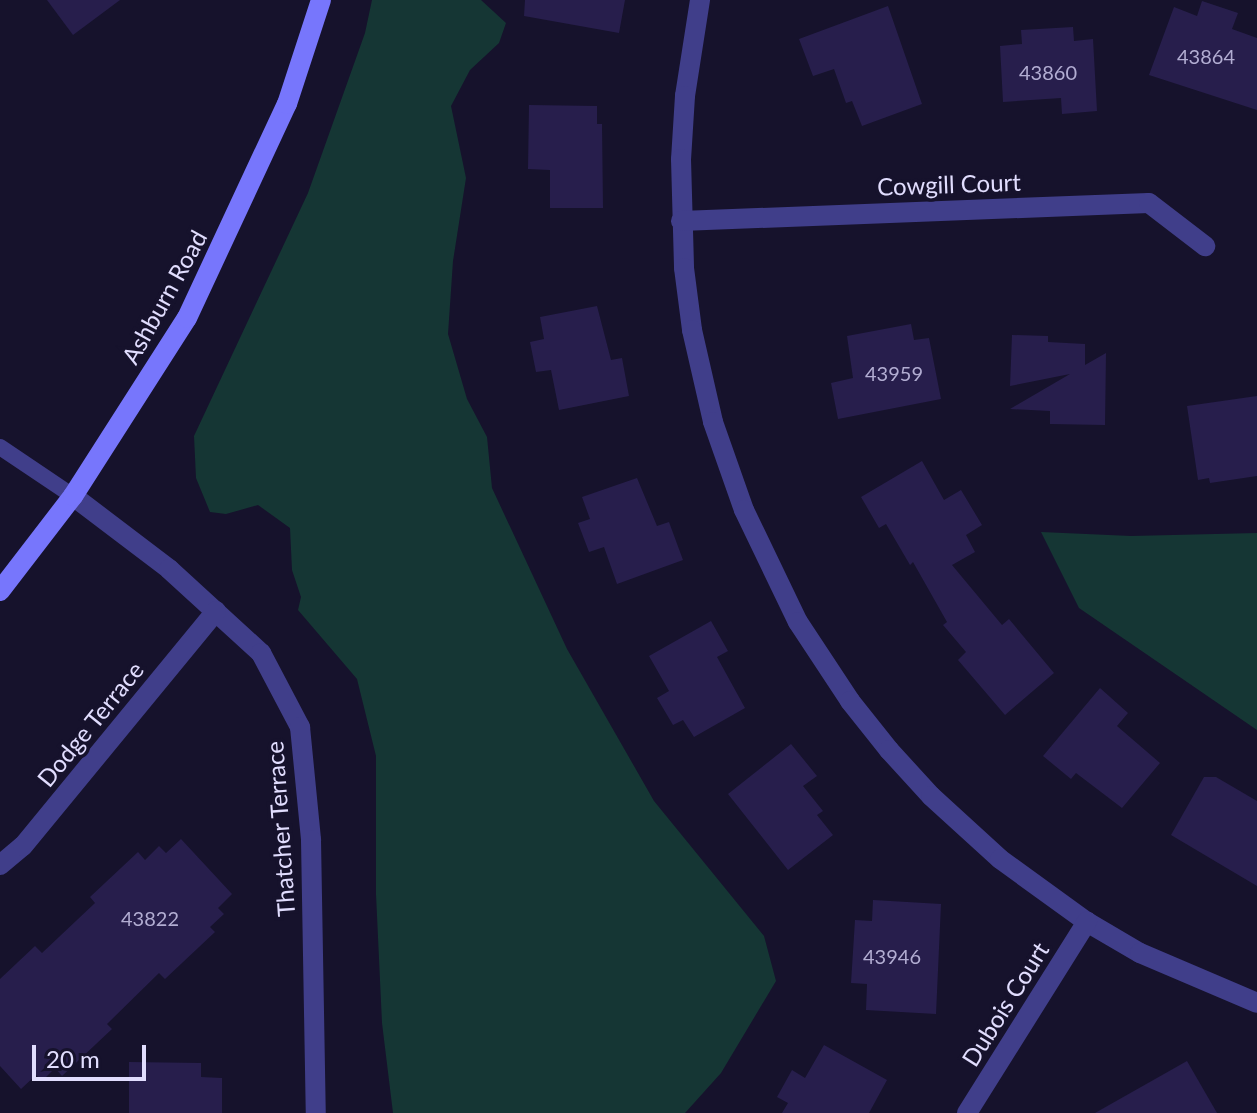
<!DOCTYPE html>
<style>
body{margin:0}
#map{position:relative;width:1257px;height:1113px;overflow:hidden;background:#16122c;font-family:Lato,sans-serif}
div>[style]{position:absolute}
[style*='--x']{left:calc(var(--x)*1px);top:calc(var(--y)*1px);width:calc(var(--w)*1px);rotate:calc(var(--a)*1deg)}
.green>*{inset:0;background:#153634}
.building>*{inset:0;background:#271e4c}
.lane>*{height:16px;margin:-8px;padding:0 8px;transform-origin:8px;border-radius:8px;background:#403e8a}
.street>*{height:20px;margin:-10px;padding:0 10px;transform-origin:10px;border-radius:10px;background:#403e8a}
.secondary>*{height:20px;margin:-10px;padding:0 10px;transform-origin:10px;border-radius:10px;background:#7776fc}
span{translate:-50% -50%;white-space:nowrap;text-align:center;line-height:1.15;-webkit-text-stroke:7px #16122c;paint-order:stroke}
.number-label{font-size:20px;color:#b2add2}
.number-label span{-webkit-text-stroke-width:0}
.street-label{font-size:24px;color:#e1ddfe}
.scale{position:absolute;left:32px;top:1045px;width:114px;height:36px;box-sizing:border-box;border:4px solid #e1ddfe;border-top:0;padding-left:10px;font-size:24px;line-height:28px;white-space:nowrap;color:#e1ddfe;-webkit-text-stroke:6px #16122c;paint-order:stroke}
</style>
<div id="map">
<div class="green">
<div style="clip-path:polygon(372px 0,481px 0,506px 23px,499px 43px,470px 70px,451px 106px,466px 178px,453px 261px,448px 334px,467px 399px,487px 437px,492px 488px,567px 649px,654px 801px,764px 936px,776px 981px,721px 1073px,685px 1113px,393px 1113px,382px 1023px,376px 894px,376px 756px,357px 679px,298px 610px,301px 597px,292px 570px,290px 528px,258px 505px,226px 514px,210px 512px,196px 478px,194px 436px,308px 193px,365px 33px)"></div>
<div style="clip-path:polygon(1041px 532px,1131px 536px,1257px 533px,1257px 730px,1079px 608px)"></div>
</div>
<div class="building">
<div style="clip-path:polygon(47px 0,120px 0,73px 35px)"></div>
<div style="clip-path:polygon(525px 0,625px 0,619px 33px,524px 16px)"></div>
<div style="clip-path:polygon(1202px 1px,1238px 13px,1232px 29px,1257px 38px,1257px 110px,1149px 75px,1174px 7px,1197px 16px)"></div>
<div style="clip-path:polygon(888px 6px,922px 104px,862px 126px,852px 101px,846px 103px,834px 69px,813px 76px,799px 39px)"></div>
<div style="clip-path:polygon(1073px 27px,1074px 41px,1093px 39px,1097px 111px,1062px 114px,1061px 98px,1003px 102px,1000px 46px,1022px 44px,1021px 30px)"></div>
<div style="clip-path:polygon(529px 105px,597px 106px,597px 124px,602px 124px,603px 208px,550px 208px,550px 170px,528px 169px)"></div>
<div style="clip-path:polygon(597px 306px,611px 360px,622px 358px,629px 396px,559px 410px,551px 370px,536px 372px,530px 342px,544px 339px,540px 317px)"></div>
<div style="clip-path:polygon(911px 324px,914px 340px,929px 338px,941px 399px,838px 419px,831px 383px,853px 378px,847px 336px)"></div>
<div style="clip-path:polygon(1012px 335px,1048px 336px,1048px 342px,1085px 344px,1085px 365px,1106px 353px,1105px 425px,1050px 424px,1050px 411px,1010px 409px,1070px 374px,1010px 386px)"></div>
<div style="clip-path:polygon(1257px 396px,1257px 476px,1210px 483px,1209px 478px,1198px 480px,1187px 406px)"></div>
<div style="clip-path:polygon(922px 461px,944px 500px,961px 490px,982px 525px,966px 535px,975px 552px,952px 565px,1002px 625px,1009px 619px,1054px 673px,1005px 715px,958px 660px,966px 652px,943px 625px,947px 622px,913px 562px,910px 565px,886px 524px,879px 528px,861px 497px)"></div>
<div style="clip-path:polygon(637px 478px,657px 526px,669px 522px,683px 560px,617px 584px,604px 547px,589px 552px,578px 523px,590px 519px,582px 497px)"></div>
<div style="clip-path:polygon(711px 621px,728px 651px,717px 657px,745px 708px,694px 737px,683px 720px,673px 725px,657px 698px,669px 691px,649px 656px)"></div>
<div style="clip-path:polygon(1100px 688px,1128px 713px,1117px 726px,1160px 763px,1122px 808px,1076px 773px,1071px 779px,1043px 756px)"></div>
<div style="clip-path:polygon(791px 744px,817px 776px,803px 786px,823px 811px,817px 815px,833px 835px,788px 870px,728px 794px)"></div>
<div style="clip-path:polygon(1204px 777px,1216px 777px,1257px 801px,1257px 886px,1171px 835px)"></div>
<div style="clip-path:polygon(181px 839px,232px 894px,218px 908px,224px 914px,210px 927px,215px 932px,165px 979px,159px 973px,107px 1024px,112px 1029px,62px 1076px,55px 1068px,42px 1081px,36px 1075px,21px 1089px,0 1066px,0 979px,35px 946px,42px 953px,95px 903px,90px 897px,138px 852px,145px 860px,159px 846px,166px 853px)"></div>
<div style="clip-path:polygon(873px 900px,941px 904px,936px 1014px,866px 1010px,867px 984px,851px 983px,855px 920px,872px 921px)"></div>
<div style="clip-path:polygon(824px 1045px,887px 1080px,869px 1113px,782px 1113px,788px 1103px,777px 1097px,792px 1070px,805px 1078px)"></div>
<div style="clip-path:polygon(1187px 1061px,1217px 1113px,1095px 1113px)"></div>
<div style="clip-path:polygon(129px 1062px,201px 1063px,201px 1077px,222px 1078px,222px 1113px,129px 1113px)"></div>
</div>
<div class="lane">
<div style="--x:0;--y:447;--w:88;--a:33.9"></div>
</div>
<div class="street">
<div style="--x:700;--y:0;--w:97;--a:98.9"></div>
<div style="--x:685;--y:96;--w:63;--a:93.6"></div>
<div style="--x:681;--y:159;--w:109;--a:88.4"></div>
<div style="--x:684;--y:268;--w:63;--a:82.6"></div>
<div style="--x:692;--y:330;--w:94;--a:77.1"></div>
<div style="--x:713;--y:422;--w:93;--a:70.6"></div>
<div style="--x:744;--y:510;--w:124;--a:64.3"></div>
<div style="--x:798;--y:622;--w:95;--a:56.6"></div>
<div style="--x:850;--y:701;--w:63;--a:51.5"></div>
<div style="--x:889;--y:750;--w:62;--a:47.6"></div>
<div style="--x:931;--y:796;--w:93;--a:42.4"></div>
<div style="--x:1000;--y:859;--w:107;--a:35.9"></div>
<div style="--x:1087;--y:922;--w:61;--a:30.3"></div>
<div style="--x:1140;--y:953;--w:127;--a:23.1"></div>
<div style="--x:681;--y:221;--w:468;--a:-2.2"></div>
<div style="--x:1149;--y:203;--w:71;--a:37.5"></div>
<div style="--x:73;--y:496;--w:121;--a:37.2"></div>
<div style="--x:169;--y:569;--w:125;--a:42.4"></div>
<div style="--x:261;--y:653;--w:84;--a:62.2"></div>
<div style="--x:300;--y:727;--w:114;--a:84.4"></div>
<div style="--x:311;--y:840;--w:273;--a:89"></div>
<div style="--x:0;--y:865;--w:30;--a:-40"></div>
<div style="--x:23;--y:846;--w:304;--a:-50.6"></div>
<div style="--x:967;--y:1113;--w:226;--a:-57.9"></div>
</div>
<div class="secondary">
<div style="--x:0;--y:591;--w:120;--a:-52.5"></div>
<div style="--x:73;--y:496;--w:211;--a:-57.4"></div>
<div style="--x:187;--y:318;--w:236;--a:-65"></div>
<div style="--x:287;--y:104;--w:109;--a:-71.9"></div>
</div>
<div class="number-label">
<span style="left:1206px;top:56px">43864</span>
<span style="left:1048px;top:72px">43860</span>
<span style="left:894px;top:373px">43959</span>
<span style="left:150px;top:918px">43822</span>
<span style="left:892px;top:956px">43946</span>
</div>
<div class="street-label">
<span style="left:949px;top:184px;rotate:-2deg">Cowgill Court</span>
<span style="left:164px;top:297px;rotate:-61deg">Ashburn Road</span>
<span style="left:90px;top:724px;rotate:-51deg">Dodge Terrace</span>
<span style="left:280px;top:829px;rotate:-94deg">Thatcher Terrace</span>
<span style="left:1005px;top:1004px;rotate:-58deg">Dubois Court</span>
</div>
<div class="scale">20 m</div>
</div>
